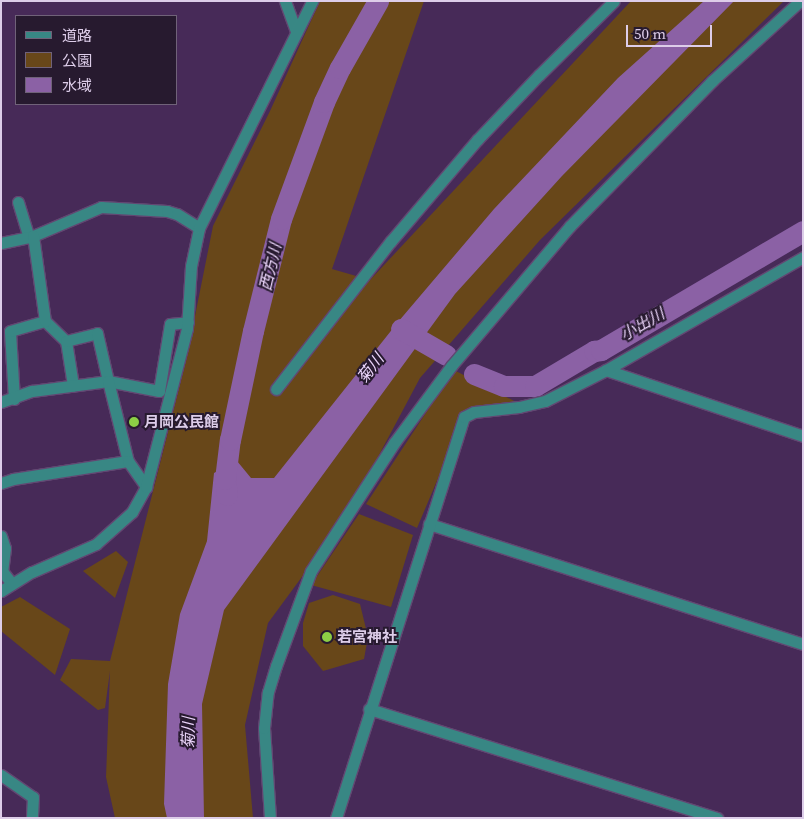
<!DOCTYPE html>
<meta charset="utf-8">
<style>
body{margin:0}
#map{position:relative;width:804px;height:819px;overflow:hidden;background:#472a58;font-family:"Source Serif 4","Noto Sans JP",serif}
div>[style]{position:absolute}
[style*='--x']{left:calc(var(--x)*1px);top:calc(var(--y)*1px);width:calc(var(--w)*1px);rotate:calc(var(--a)*1deg)}
.green>*{inset:0;background:#684719}
.water>*{inset:0;background:#8b61a5}
.river>*{height:21px;margin:-10.5px;padding:0 10.5px;transform-origin:10.5px;border-radius:10.5px;background:#8b61a5}
.roads{filter:drop-shadow(1px 0 #624772) drop-shadow(-1px 0 #624772) drop-shadow(0 1px #624772) drop-shadow(0 -1px #624772)}
.minor>*{height:11px;margin:-5.5px;padding:0 5.5px;transform-origin:5.5px;border-radius:5.5px;background:#388784}
.dots>*{width:14px;height:14px;translate:-50% -50%;box-sizing:border-box;border:2px solid #271a2f;border-radius:50%}
span{translate:-50% -50%;white-space:nowrap;text-align:center;line-height:1.15;-webkit-text-stroke:4px #271a2f;paint-order:stroke}
.poi-label{font-size:15px;color:#ddcde9;font-weight:700}
.left{translate:0 -50%;text-align:left}
.water-label{font-size:16px;color:#ebd5fb;font-style:italic}
.frame{position:absolute;inset:0;border:2px solid #ddcde9;pointer-events:none}
.legend{position:absolute;left:15px;top:15px;width:162px;height:90px;box-sizing:border-box;background:#271a2f;border:1px solid #706279;margin:0;padding:6px 9px;list-style:none;font-size:15px;color:#ddcde9}
.legend li{display:flex;align-items:center;gap:10px;height:25px}
.legend b{width:25px;border:1px solid #706279}
.scale{position:absolute;left:626px;top:25px;width:86px;height:22px;box-sizing:border-box;border:2px solid #ddcde9;border-top:0;padding-left:6px;font-size:15px;line-height:18px;white-space:nowrap;color:#ddcde9;-webkit-text-stroke:4px #271a2f;paint-order:stroke}
</style>
<div id="map">
<div class="green">
<div style="clip-path:polygon(320px 1px,424px 1px,332px 269px,370px 280px,631px 1px,784px 1px,540px 240px,420px 378px,346px 517px,268px 623px,245px 725px,253px 818px,115px 818px,106px 777px,110px 671px,105px 708px,98px 710px,60px 680px,71px 659px,110px 661px,186px 361px,213px 226px,270px 111px)"></div>
<div style="clip-path:polygon(454px 370px,518px 403px,464px 417px,417px 528px,366px 504px)"></div>
<div style="clip-path:polygon(359px 514px,413px 535px,391px 607px,311px 585px)"></div>
<div style="clip-path:polygon(116px 551px,128px 562px,115px 598px,83px 571px)"></div>
<div style="clip-path:polygon(333px 595px,360px 604px,368px 637px,364px 659px,323px 671px,303px 646px,303px 623px,309px 603px)"></div>
<div style="clip-path:polygon(20px 597px,70px 629px,55px 675px,1px 631px,1px 607px)"></div>
</div>
<div class="water">
<div style="clip-path:polygon(704px 1px,734px 1px,562px 176px,455px 294px,224px 610px,202px 704px,204px 818px,167px 818px,164px 804px,168px 684px,180px 614px,207px 541px,214px 473px,237px 461px,251px 478px,274px 478px,398px 322px,494px 209px,618px 78px)"></div>
</div>
<div class="river">
<div style="--x:401;--y:329;--w:52;--a:30"></div>
<div style="--x:474;--y:374;--w:32;--a:22"></div>
<div style="--x:504;--y:386;--w:31;--a:0"></div>
<div style="--x:535;--y:386;--w:69;--a:-30.7"></div>
<div style="--x:594;--y:351;--w:7;--a:-8"></div>
<div style="--x:601;--y:350;--w:234;--a:-30.5"></div>
<div style="--x:227;--y:495;--w:16;--a:-97"></div>
<div style="--x:225;--y:479;--w:39;--a:-83"></div>
<div style="--x:230;--y:440;--w:111;--a:-78.1"></div>
<div style="--x:253;--y:331;--w:115;--a:-76"></div>
<div style="--x:281;--y:219;--w:125;--a:-69.8"></div>
<div style="--x:324;--y:102;--w:38;--a:-65"></div>
<div style="--x:340;--y:68;--w:77;--a:-60.4"></div>
</div>
<div class="roads">
<div class="minor">
<div style="--x:285;--y:1;--w:33;--a:70"></div>
<div style="--x:18;--y:202;--w:37;--a:73"></div>
<div style="--x:1;--y:243;--w:33;--a:-12"></div>
<div style="--x:33;--y:236;--w:74;--a:-23.1"></div>
<div style="--x:101;--y:207;--w:66;--a:3.5"></div>
<div style="--x:167;--y:211;--w:10;--a:17"></div>
<div style="--x:177;--y:214;--w:26;--a:32"></div>
<div style="--x:45;--y:321;--w:29;--a:44"></div>
<div style="--x:66;--y:341;--w:45;--a:81"></div>
<div style="--x:66;--y:341;--w:32;--a:-14"></div>
<div style="--x:97;--y:333;--w:49;--a:77.1"></div>
<div style="--x:108;--y:381;--w:52;--a:11.1"></div>
<div style="--x:159;--y:391;--w:68;--a:-80.7"></div>
<div style="--x:170;--y:324;--w:18;--a:-6"></div>
<div style="--x:606;--y:370;--w:208;--a:18.5"></div>
<div style="--x:276;--y:389;--w:187;--a:-52.2"></div>
<div style="--x:391;--y:241;--w:133;--a:-49.6"></div>
<div style="--x:477;--y:140;--w:90;--a:-46.4"></div>
<div style="--x:539;--y:75;--w:105;--a:-44.6"></div>
<div style="--x:14;--y:399;--w:68;--a:-93.4"></div>
<div style="--x:10;--y:331;--w:36;--a:-16"></div>
<div style="--x:45;--y:321;--w:86;--a:-98"></div>
<div style="--x:1;--y:402;--w:33;--a:-20"></div>
<div style="--x:32;--y:391;--w:77;--a:-7.5"></div>
<div style="--x:108;--y:381;--w:82;--a:76"></div>
<div style="--x:1;--y:483;--w:13;--a:-18"></div>
<div style="--x:13;--y:479;--w:116;--a:-8.9"></div>
<div style="--x:128;--y:461;--w:32;--a:55"></div>
<div style="--x:429;--y:524;--w:393;--a:17.8"></div>
<div style="--x:1;--y:536;--w:13;--a:72"></div>
<div style="--x:5;--y:548;--w:23;--a:97"></div>
<div style="--x:2;--y:571;--w:16;--a:52"></div>
<div style="--x:1;--y:591;--w:36;--a:-32"></div>
<div style="--x:32;--y:572;--w:70;--a:-23.6"></div>
<div style="--x:96;--y:544;--w:48;--a:-41.6"></div>
<div style="--x:132;--y:512;--w:29;--a:-61"></div>
<div style="--x:146;--y:487;--w:164;--a:-75.5"></div>
<div style="--x:187;--y:328;--w:62;--a:-86.3"></div>
<div style="--x:191;--y:266;--w:39;--a:-78"></div>
<div style="--x:199;--y:228;--w:254;--a:-63.5"></div>
<div style="--x:369;--y:709;--w:365;--a:17.4"></div>
<div style="--x:1;--y:775;--w:39;--a:35"></div>
<div style="--x:33;--y:797;--w:21;--a:93"></div>
<div style="--x:270;--y:818;--w:90;--a:-93.8"></div>
<div style="--x:264;--y:728;--w:36;--a:-84"></div>
<div style="--x:268;--y:692;--w:27;--a:-73"></div>
<div style="--x:276;--y:666;--w:101;--a:-69.8"></div>
<div style="--x:311;--y:571;--w:153;--a:-57"></div>
<div style="--x:394;--y:443;--w:97;--a:-53.4"></div>
<div style="--x:452;--y:365;--w:182;--a:-49.7"></div>
<div style="--x:570;--y:226;--w:203;--a:-45.6"></div>
<div style="--x:712;--y:81;--w:119;--a:-42.3"></div>
<div style="--x:336;--y:818;--w:421;--a:-72.3"></div>
<div style="--x:464;--y:417;--w:11;--a:-27"></div>
<div style="--x:474;--y:412;--w:45;--a:-6.3"></div>
<div style="--x:519;--y:407;--w:27;--a:-13"></div>
<div style="--x:545;--y:401;--w:68;--a:-26.9"></div>
<div style="--x:606;--y:370;--w:227;--a:-29.8"></div>
</div>
</div>
<div class="dots">
<div style="left:134px;top:422px;background:#8cce45"></div>
<div style="left:327px;top:637px;background:#8cce45"></div>
</div>
<div class="poi-label">
<span class="left" style="left:144px;top:422px">月岡公民館</span>
<span class="left" style="left:337px;top:637px">若宮神社</span>
</div>
<div class="water-label">
<span style="left:270px;top:267px;rotate:-77deg">西方川</span>
<span style="left:642px;top:324px;rotate:-30deg">小出川</span>
<span style="left:370px;top:368px;rotate:-52deg">菊川</span>
<span style="left:188px;top:733px;rotate:-89deg">菊川</span>
</div>
<div class="frame"></div>
<ul class="legend">
<li><b style="height:6px;background:#388784"></b>道路</li>
<li><b style="height:14px;background:#684719"></b>公園</li>
<li><b style="height:14px;background:#8b61a5"></b>水域</li>
</ul>
<div class="scale">50 m</div>
</div>
